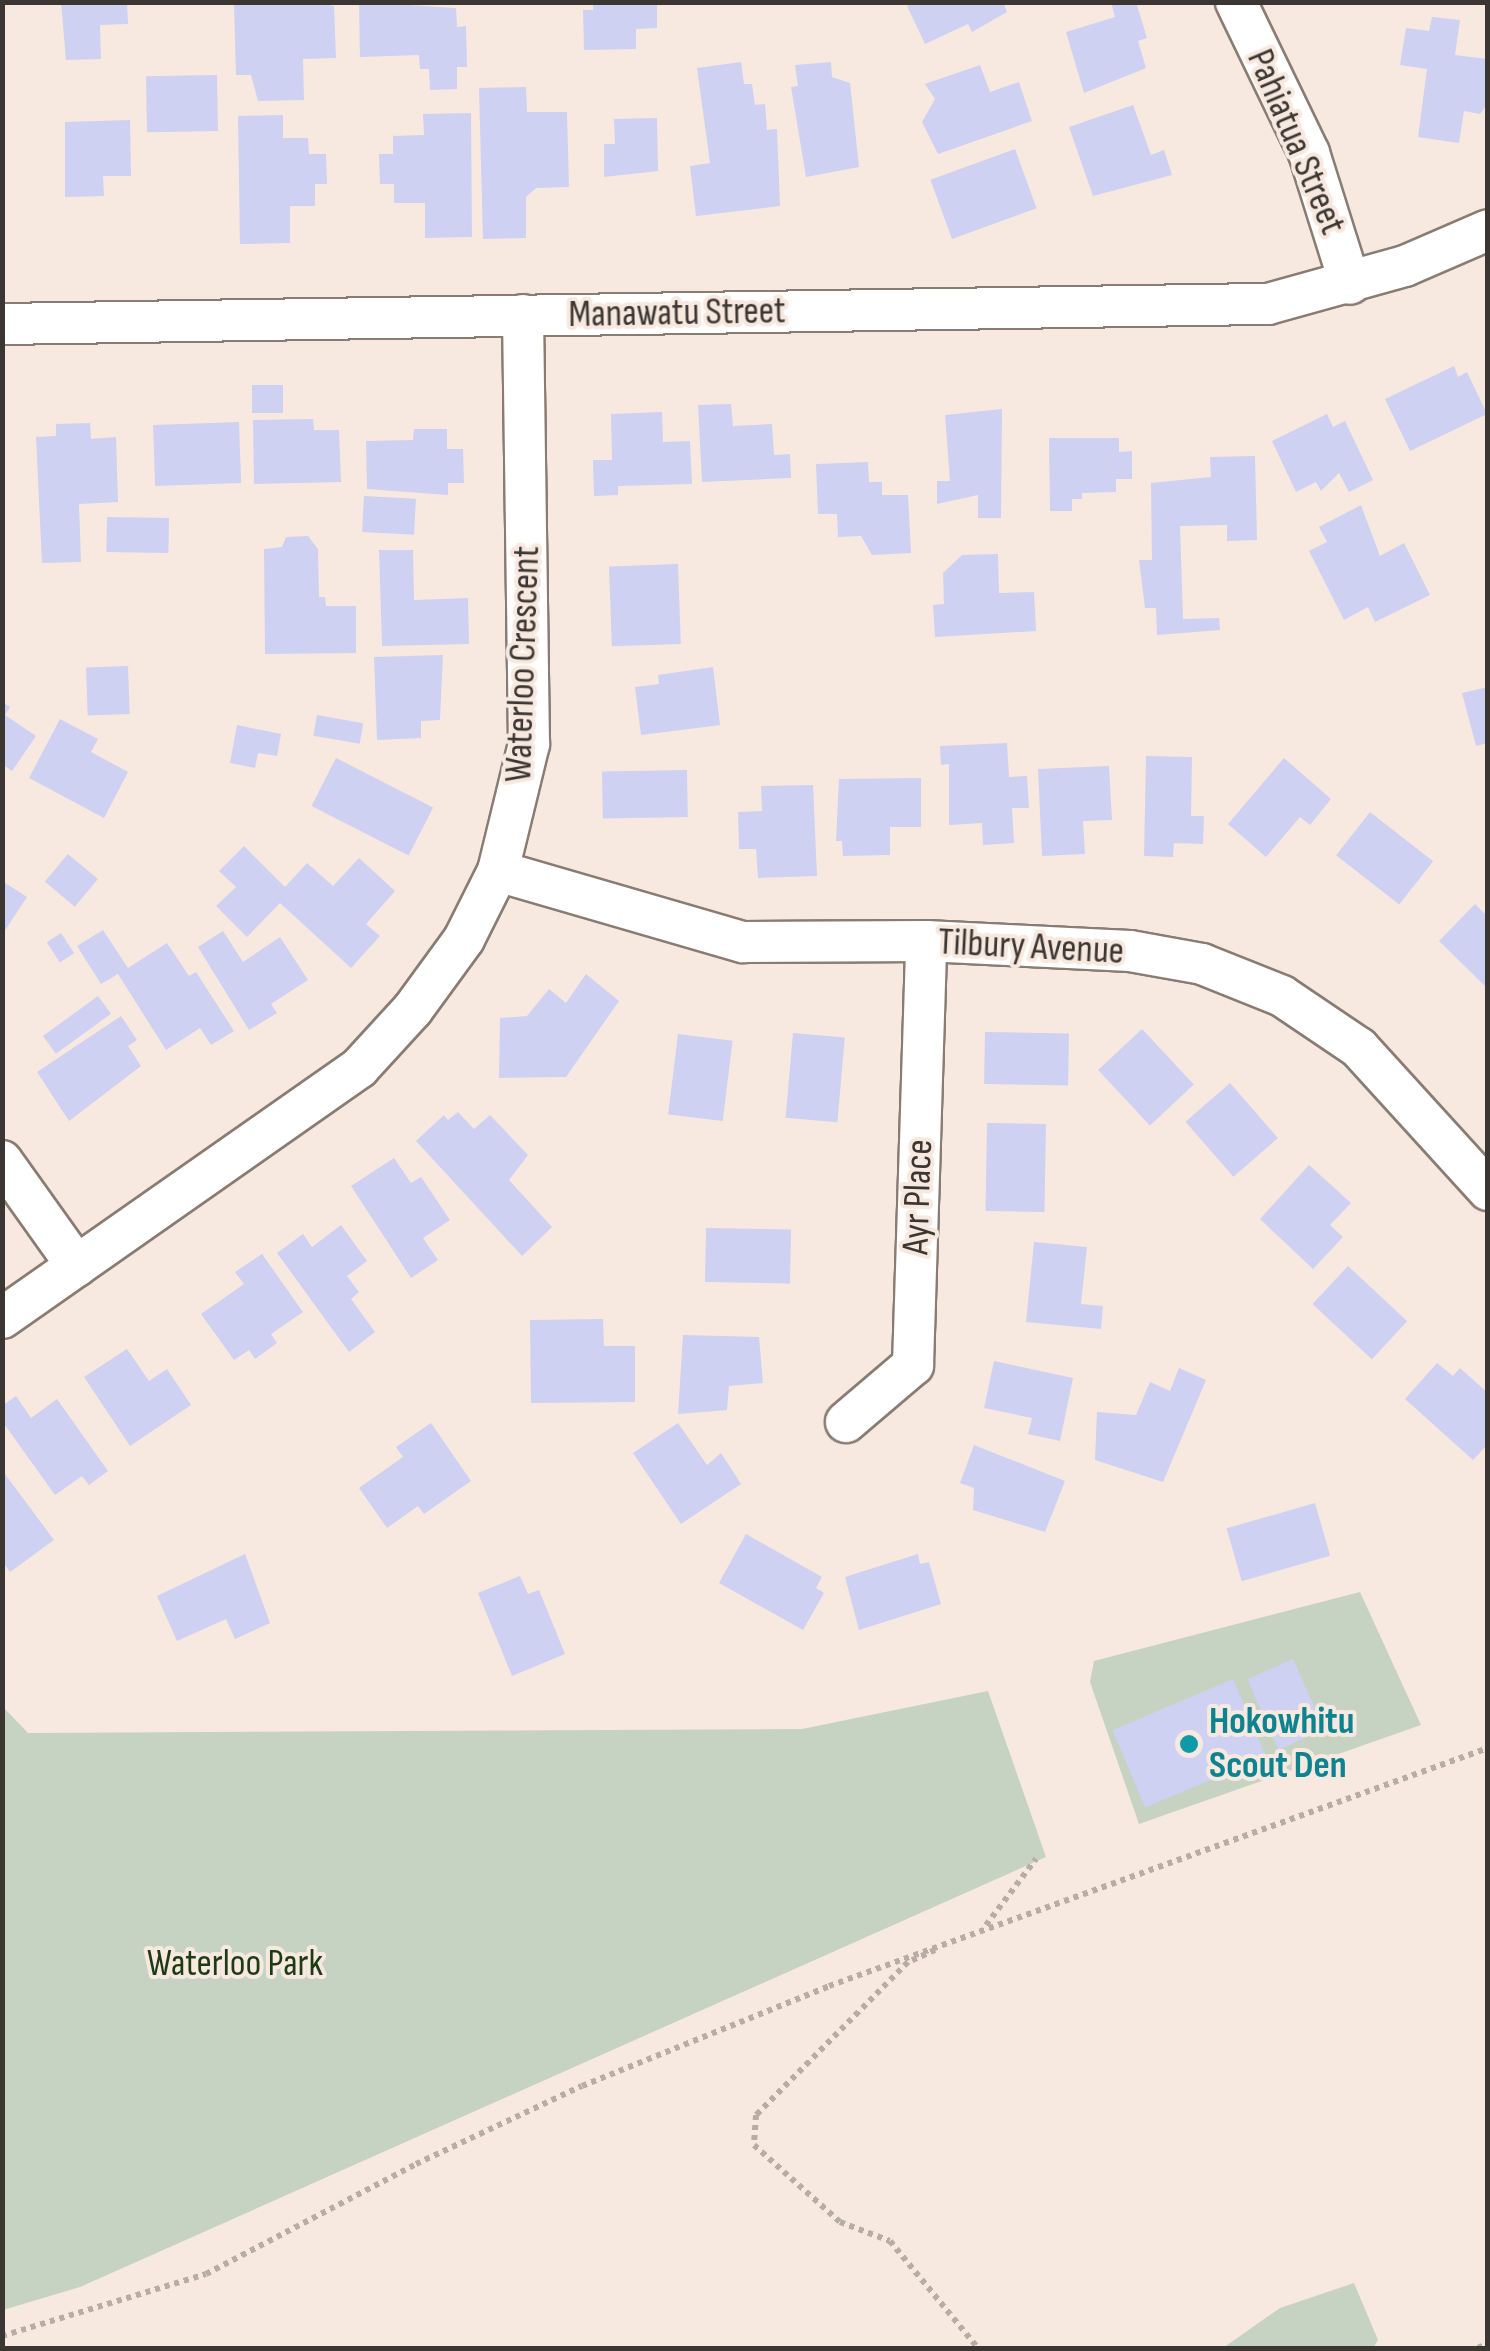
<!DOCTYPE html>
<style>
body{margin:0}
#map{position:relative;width:1490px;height:2351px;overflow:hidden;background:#f7e9df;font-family:"Sofia Sans Condensed",sans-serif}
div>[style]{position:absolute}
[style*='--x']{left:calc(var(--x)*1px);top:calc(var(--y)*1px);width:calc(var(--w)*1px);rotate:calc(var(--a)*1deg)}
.green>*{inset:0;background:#c6d3c2}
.building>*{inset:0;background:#ced1f2;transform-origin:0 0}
.path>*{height:6px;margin-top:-3px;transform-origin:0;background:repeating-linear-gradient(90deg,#b8ada5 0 5px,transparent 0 10px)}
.roads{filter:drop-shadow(2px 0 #897c73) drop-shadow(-2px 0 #897c73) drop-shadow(0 2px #897c73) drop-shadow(0 -2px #897c73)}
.minor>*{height:40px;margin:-20px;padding:0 20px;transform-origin:20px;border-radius:20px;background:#fff}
.dots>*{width:28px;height:28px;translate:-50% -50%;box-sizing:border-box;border:5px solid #f7e9df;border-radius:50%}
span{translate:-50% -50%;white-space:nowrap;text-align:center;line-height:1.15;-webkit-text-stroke:8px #f7e9df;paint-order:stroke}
.street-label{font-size:38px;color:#3b3632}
.culture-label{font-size:38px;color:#0d838f;font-weight:700}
.left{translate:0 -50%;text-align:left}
.park-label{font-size:38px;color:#1d3b13}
.frame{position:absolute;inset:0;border:5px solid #3b3632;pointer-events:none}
</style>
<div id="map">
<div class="green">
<div style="clip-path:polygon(1360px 1592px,1421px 1725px,1139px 1824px,1090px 1682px,1094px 1661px)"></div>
<div style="clip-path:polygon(988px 1691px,1046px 1857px,80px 2287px,3px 2310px,3px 1707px,28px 1733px,802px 1729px)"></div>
<div style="clip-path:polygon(1354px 2283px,1378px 2340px,1373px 2348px,1223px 2348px,1280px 2308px)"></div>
</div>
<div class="building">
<div style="clip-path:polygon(61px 2px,127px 2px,128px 24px,100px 25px,101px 59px,66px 60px)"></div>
<div style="clip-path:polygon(310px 2px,334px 6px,336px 58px,303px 59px,304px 100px,258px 101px,251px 75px,236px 75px,234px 5px)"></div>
<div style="clip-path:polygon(359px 2px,456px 8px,457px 27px,466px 26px,467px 67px,457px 67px,457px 89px,430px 90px,429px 69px,420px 69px,419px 55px,360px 57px)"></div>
<div style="clip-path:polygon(593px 2px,657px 2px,657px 28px,636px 29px,636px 49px,584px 50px,583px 10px,593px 10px)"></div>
<div style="clip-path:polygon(915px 2px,1003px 2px,1007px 12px,972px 32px,968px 24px,925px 44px,907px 6px)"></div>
<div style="clip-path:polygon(1111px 2px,1136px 2px,1147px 38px,1138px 41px,1146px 68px,1084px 93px,1066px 32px,1115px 17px)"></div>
<div style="clip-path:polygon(1432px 17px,1460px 20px,1455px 55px,1488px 59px,1488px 103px,1480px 114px,1464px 111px,1459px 143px,1418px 137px,1427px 69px,1400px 65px,1406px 28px,1429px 31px)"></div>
<div style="clip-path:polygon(741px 62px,744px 84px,752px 84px,755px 105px,765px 104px,767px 130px,777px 129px,780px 206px,696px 216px,690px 166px,710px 163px,697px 68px)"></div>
<div style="clip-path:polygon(831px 62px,832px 77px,850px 83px,859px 167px,806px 177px,791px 87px,798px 86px,795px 65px)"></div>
<div style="clip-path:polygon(980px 65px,990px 92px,1019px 82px,1032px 121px,938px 154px,922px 122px,935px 99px,925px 84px)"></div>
<div style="left:217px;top:75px;width:56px;height:71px;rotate:89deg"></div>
<div style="clip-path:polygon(526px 87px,527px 112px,567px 112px,569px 187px,536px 188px,526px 197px,526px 238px,483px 239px,479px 88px)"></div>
<div style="clip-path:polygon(1133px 105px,1151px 155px,1164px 150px,1172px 175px,1093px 196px,1069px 127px)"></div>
<div style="clip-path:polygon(471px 113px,472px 237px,425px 238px,425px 203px,394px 203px,394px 184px,380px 184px,379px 154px,393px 154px,393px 136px,424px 135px,423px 114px)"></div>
<div style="clip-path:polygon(283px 115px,283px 138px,308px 138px,309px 154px,326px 154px,327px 184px,315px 184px,315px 206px,290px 206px,290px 243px,240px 244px,238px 116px)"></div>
<div style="clip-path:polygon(657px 118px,658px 171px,604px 177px,604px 144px,615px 144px,614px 119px)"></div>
<div style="clip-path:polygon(130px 120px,131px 176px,103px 176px,104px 196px,65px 197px,65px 122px)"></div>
<div style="left:1015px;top:149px;width:63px;height:90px;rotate:70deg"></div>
<div style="clip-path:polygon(1454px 366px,1458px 377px,1467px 372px,1487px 414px,1410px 451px,1385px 399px)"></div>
<div style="left:252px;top:385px;width:31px;height:28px"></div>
<div style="clip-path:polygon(731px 404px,733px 426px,772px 424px,774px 455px,790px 454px,791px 478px,702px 482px,698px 405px)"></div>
<div style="clip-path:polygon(1002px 409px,1001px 518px,978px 518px,978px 495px,937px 504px,937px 481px,950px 481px,945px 415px)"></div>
<div style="clip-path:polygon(662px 412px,663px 442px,690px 441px,692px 484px,618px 486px,618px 495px,594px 496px,593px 460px,612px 460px,611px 414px)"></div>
<div style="clip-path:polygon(1327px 414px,1333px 427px,1345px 421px,1373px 480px,1349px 492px,1339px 473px,1321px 491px,1316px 482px,1296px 492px,1272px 441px)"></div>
<div style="clip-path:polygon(313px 419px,314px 430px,339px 430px,341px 482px,254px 484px,253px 420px)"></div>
<div style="left:239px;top:422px;width:61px;height:86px;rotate:88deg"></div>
<div style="clip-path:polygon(90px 423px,91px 439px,116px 437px,118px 502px,79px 504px,81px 562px,42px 563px,36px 437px,56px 436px,56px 424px)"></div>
<div style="clip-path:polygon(414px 429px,447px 429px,447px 449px,463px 449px,464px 483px,448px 483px,448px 495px,367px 489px,366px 441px,413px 440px)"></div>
<div style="clip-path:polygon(1049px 438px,1119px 438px,1119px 452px,1132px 451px,1132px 479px,1116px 479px,1116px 492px,1082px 493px,1082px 499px,1072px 499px,1072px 511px,1050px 511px)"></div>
<div style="clip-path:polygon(1255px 456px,1257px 540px,1227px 541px,1227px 525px,1180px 526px,1183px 619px,1219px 618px,1220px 630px,1157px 635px,1156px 608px,1145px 608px,1139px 560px,1152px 560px,1151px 483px,1211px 477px,1210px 457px)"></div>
<div style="clip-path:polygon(868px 462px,869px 482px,882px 482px,882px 495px,908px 495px,911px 553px,872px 555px,861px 536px,838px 537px,837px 514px,818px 514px,816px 464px)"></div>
<div style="left:364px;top:496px;width:52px;height:36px;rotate:3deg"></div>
<div style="clip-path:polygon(1361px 505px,1380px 556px,1404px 543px,1430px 595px,1375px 622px,1368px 607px,1344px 620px,1309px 551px,1327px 542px,1319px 527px)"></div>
<div style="left:107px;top:517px;width:62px;height:35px;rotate:1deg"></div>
<div style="clip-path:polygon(308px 536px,318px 549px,319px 597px,325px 597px,326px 606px,356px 606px,356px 653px,265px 654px,264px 549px,282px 547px,286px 537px)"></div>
<div style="clip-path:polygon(379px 550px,413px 550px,414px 600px,468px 598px,469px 644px,382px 646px)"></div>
<div style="clip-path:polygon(998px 554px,999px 593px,1034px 592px,1036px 631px,935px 637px,933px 605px,944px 604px,943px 573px,962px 555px)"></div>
<div style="left:678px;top:564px;width:80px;height:69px;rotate:88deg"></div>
<div style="clip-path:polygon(443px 655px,440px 720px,421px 721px,421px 738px,377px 740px,374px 657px)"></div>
<div style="left:128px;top:666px;width:48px;height:42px;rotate:88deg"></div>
<div style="clip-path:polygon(713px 667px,720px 725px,641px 735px,635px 687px,659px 684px,658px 675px)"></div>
<div style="clip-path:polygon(1488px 687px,1488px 743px,1476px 746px,1462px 693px)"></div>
<div style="clip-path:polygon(2px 702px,10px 707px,5px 715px,36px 736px,12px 771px,2px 764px)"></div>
<div style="left:317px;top:715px;width:47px;height:21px;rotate:10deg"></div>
<div style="clip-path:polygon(60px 719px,98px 739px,91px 752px,128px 772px,104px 818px,29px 778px)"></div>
<div style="clip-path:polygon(237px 725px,281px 734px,277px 756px,258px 753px,255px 768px,230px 763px)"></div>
<div style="clip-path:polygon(1007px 743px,1009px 777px,1027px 776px,1029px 808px,1012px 808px,1014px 843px,983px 845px,982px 823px,949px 825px,949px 764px,941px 765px,940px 746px)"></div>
<div style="clip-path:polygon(1146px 756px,1192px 757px,1191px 816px,1204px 816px,1203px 844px,1174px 843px,1173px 857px,1144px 856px)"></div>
<div style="left:336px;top:758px;width:109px;height:54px;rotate:27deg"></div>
<div style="clip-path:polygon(1284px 758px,1331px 799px,1310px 825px,1300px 817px,1266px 857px,1228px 824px)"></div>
<div style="clip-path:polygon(1109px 766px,1112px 820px,1083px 821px,1085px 854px,1042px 856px,1038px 769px)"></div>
<div style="left:687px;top:770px;width:47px;height:85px;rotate:89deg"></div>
<div style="clip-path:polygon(921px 778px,921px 827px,890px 827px,890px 855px,843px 856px,842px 841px,836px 841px,839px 779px)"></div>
<div style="clip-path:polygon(813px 785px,817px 876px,758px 878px,756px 849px,739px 849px,738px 812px,762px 811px,761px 786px)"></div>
<div style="left:1370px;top:812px;width:80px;height:55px;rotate:38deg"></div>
<div style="clip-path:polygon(244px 846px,285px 887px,307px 863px,333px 886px,359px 858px,395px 891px,366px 924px,380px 936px,351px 968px,280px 903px,247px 937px,216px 906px,236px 887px,219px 871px)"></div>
<div style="left:68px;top:854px;width:39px;height:36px;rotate:40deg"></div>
<div style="clip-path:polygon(2px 881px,27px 897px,2px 935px)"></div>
<div style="clip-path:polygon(1475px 904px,1488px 917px,1488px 989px,1439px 941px)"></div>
<div style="clip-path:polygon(103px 930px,128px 968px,167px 943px,189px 976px,196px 972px,234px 1031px,211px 1045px,200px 1028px,166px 1050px,118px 974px,101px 984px,77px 946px)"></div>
<div style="clip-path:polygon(223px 931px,243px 962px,280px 937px,308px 980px,271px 1004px,277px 1013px,249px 1030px,198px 947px)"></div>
<div style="left:61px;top:933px;width:24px;height:17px;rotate:57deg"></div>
<div style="clip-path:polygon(586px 974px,619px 1001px,566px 1077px,499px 1078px,500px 1018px,527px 1016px,549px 989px,566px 1003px)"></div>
<div style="left:98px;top:996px;width:22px;height:68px;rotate:54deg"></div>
<div style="clip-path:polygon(121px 1016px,137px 1040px,128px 1046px,141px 1066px,69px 1121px,37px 1072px)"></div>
<div style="left:1142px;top:1029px;width:76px;height:60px;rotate:47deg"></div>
<div style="left:985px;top:1032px;width:84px;height:52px;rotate:1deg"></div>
<div style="left:793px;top:1033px;width:52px;height:85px;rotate:5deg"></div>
<div style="left:678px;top:1034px;width:55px;height:81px;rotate:7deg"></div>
<div style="left:1230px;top:1083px;width:73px;height:59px;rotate:49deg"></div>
<div style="clip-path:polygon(458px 1112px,474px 1129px,490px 1115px,528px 1155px,509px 1180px,552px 1227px,522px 1256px,416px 1141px,444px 1115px,448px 1120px)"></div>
<div style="left:987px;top:1123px;width:59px;height:88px;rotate:1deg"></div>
<div style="clip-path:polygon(394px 1158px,411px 1183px,421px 1177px,450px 1220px,423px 1238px,438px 1260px,411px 1278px,351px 1186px)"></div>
<div style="clip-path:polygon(1309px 1165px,1351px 1203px,1330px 1225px,1343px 1237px,1313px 1269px,1260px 1219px)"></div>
<div style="clip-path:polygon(341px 1225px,367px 1261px,347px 1276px,359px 1292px,351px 1299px,375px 1332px,349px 1352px,277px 1253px,303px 1234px,312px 1247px)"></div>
<div style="left:706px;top:1228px;width:85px;height:54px;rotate:1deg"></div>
<div style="clip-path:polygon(1034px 1242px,1087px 1247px,1081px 1304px,1103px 1306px,1101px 1329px,1026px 1322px)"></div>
<div style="clip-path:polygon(262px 1254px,303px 1312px,271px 1334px,277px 1343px,255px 1359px,249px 1350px,234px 1360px,201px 1314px,244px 1284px,235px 1272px)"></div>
<div style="left:1348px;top:1266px;width:81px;height:52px;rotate:43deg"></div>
<div style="clip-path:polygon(603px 1319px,604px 1346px,635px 1346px,635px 1402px,531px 1403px,530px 1320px)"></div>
<div style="clip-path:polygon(683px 1335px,759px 1337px,763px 1383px,729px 1386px,727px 1410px,678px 1414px)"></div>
<div style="clip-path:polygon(127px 1349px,149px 1381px,167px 1369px,191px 1405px,130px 1446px,84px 1377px)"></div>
<div style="clip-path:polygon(994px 1361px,1073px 1378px,1060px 1441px,1028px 1434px,1032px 1418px,984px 1408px)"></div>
<div style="clip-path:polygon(1437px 1363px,1453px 1376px,1460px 1368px,1488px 1393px,1488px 1444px,1473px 1460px,1405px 1399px)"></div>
<div style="clip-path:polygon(1179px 1368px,1206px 1380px,1163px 1482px,1095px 1460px,1097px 1412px,1136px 1415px,1150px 1382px,1170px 1391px)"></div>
<div style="clip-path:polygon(16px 1396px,31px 1418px,57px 1399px,108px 1471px,89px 1485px,82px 1476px,55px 1495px,2px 1421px,2px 1406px)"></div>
<div style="clip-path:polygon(431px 1423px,471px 1481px,424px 1514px,418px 1506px,387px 1528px,359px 1488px,403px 1457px,396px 1447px)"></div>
<div style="clip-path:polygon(678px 1423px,707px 1465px,721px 1453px,741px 1484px,681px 1524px,633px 1453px)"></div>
<div style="clip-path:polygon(974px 1445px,1065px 1481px,1045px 1532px,973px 1510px,974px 1488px,960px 1483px)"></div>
<div style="clip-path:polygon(2px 1470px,54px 1540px,10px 1572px,2px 1561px)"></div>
<div style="left:1315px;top:1503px;width:55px;height:92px;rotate:74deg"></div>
<div style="clip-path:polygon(746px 1534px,822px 1577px,816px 1588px,824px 1593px,803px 1630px,719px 1583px)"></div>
<div style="clip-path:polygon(245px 1554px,270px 1623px,235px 1639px,226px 1619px,177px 1641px,157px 1596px)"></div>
<div style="clip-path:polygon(918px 1554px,920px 1564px,929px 1562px,941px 1604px,859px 1630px,845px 1577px)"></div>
<div style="clip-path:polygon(520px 1576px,528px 1594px,539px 1590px,565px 1654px,512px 1676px,478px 1593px)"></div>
<div style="left:1293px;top:1659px;width:77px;height:50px;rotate:66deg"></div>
<div style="left:1233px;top:1679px;width:84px;height:131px;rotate:67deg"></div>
</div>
<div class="path">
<div style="--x:986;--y:1925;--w:83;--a:-52.9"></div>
<div style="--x:935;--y:1950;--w:30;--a:156"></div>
<div style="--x:908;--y:1962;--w:216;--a:134.8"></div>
<div style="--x:756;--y:2115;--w:30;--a:94"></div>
<div style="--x:754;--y:2145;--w:115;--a:41.8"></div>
<div style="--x:840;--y:2222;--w:53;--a:20.8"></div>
<div style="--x:890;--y:2241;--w:139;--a:50.6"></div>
<div style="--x:2;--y:2336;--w:213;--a:-16.9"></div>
<div style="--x:206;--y:2274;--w:237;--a:-27.6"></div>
<div style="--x:416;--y:2164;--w:183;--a:-25.2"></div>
<div style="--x:582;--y:2086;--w:266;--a:-22"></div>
<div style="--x:829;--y:1986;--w:701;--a:-19.86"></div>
<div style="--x:1478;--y:2348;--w:11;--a:-27"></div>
</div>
<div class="roads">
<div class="minor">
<div style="--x:1236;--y:2;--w:168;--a:64.2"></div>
<div style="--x:1309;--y:153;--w:137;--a:72.6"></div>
<div style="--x:2;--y:324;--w:1266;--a:-0.91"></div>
<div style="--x:1268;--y:304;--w:142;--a:-15.5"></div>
<div style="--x:1405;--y:266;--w:90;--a:-23.4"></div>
<div style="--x:498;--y:871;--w:255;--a:16.2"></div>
<div style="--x:743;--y:942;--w:183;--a:-0.3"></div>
<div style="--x:926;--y:941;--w:204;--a:2.8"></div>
<div style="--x:1130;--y:951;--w:73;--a:10.2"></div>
<div style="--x:1202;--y:964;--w:86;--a:21.8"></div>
<div style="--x:1282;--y:996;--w:93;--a:34"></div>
<div style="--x:1359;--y:1048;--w:192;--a:47.7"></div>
<div style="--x:2;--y:1161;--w:129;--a:54.5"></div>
<div style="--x:2;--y:1318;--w:436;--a:-35"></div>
<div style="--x:359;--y:1068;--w:80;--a:-47.5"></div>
<div style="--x:413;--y:1009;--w:87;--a:-53.9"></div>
<div style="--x:464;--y:939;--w:76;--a:-63.4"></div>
<div style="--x:498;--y:871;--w:131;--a:-76.3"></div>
<div style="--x:529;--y:744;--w:429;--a:-90.8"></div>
<div style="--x:846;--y:1422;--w:88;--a:-40.4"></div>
<div style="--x:913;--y:1365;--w:424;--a:-88.2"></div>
</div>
</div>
<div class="dots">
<div style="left:1189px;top:1744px;background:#0f9aa8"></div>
</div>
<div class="street-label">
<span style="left:1296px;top:142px;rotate:67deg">Pahiatua Street</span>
<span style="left:677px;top:313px;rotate:-1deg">Manawatu Street</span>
<span style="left:523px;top:664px;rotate:-88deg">Waterloo Crescent</span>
<span style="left:1031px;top:947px;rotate:3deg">Tilbury Avenue</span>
<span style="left:918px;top:1197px;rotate:-88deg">Ayr Place</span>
</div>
<div class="culture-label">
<span class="left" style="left:1209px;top:1744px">Hokowhitu<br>Scout Den</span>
</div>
<div class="park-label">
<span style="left:235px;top:1964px">Waterloo Park</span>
</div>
<div class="frame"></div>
</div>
